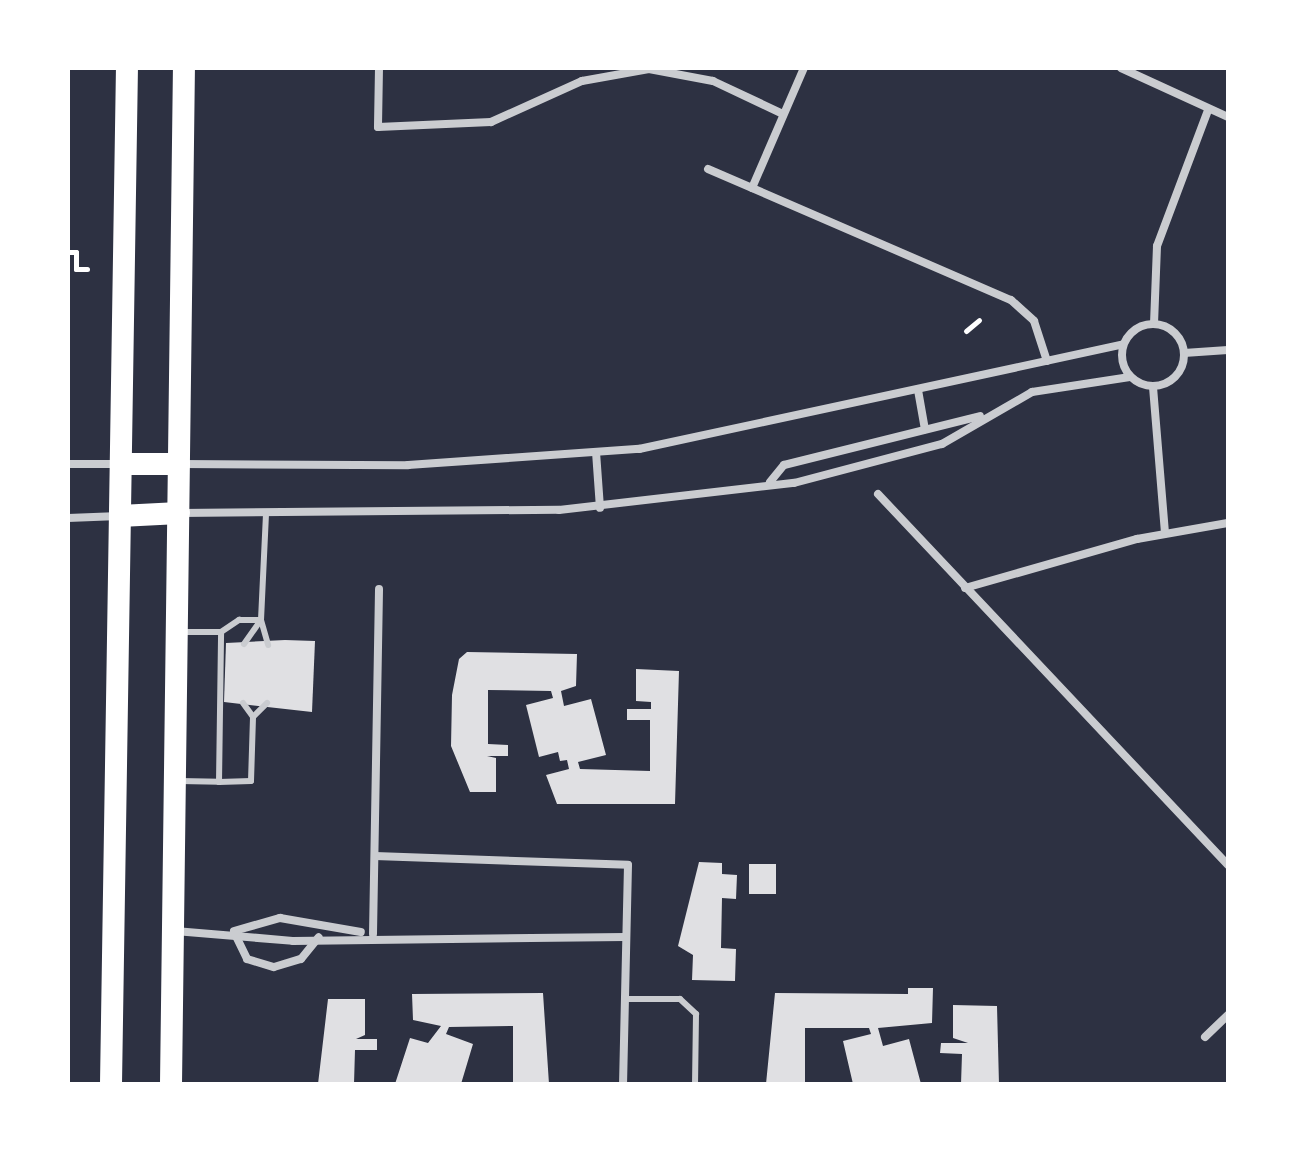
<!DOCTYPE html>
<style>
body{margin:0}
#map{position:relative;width:1296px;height:1152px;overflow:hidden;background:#2d3142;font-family:"Open Sans",sans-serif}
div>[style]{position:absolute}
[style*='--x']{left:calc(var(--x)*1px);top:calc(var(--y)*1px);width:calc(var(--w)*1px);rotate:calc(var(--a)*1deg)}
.building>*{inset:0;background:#e0e0e3;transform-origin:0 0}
.path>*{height:5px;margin:-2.5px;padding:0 2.5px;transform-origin:2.5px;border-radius:2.5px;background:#fff}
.service>*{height:6px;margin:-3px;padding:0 3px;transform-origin:3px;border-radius:3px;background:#caccd0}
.minor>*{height:8px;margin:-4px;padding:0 4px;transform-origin:4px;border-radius:4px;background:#caccd0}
.minor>.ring{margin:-4px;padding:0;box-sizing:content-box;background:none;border:8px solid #caccd0;border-radius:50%}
.trunk>*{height:22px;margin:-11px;padding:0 11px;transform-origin:11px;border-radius:11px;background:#fff}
span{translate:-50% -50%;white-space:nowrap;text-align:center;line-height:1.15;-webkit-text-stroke:8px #fff;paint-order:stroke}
.frame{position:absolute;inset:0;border:70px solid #fff;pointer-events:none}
</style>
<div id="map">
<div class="building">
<div style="clip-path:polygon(285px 640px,315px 641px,312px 712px,224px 702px,226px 643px)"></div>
<div style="clip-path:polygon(467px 652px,577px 654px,576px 686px,561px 691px,564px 706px,591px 699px,606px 755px,578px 762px,580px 769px,650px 771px,650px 720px,627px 720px,627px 709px,651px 709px,651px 702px,636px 701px,636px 669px,679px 671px,675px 804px,557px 804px,546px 775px,569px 769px,567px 760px,560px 761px,558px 752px,539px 757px,526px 705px,553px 698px,551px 691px,488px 690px,488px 744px,508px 745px,508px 756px,487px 756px,496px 758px,496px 792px,470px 792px,451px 746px,452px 695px,459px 659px)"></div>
<div style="clip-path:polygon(699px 862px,722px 863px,722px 874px,737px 875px,736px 899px,722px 898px,721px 948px,736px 949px,735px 981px,692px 980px,693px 955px,678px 946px)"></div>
<div style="left:749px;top:864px;width:27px;height:30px"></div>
<div style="clip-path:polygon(908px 988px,933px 988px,932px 1023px,878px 1028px,883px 1046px,909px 1039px,921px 1084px,853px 1084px,843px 1041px,871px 1034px,869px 1028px,805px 1028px,805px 1084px,766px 1084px,775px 993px,908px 994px)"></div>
<div style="clip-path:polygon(543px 993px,549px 1084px,513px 1084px,513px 1026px,449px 1027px,446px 1034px,473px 1044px,461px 1084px,395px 1084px,410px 1038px,428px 1043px,441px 1026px,413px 1020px,412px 994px)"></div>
<div style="clip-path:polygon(328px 999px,365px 999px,365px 1035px,356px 1039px,377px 1039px,377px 1050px,355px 1050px,354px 1084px,318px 1084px)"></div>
<div style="clip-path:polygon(953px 1005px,997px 1006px,999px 1084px,961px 1084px,962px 1054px,940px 1053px,941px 1043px,968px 1043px,953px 1038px)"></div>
</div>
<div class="path">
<div style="--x:68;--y:252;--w:8;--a:0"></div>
<div style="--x:76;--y:252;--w:17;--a:90"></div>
<div style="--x:76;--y:269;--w:11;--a:0"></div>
<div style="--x:966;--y:331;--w:17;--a:-40"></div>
</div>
<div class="service">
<div style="--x:261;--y:620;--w:26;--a:74"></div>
<div style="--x:180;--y:632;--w:41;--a:0"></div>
<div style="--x:244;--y:644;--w:29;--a:-55"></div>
<div style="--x:243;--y:703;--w:17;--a:54"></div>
<div style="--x:180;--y:781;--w:39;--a:1"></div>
<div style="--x:219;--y:782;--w:150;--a:-89.2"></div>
<div style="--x:221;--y:632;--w:22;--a:-34"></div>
<div style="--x:239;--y:620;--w:22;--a:0"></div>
<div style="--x:261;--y:620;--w:107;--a:-87.3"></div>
<div style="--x:219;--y:782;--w:32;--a:-2"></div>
<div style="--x:251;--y:781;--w:64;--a:-88.2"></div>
<div style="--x:253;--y:717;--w:20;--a:-45"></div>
<div style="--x:624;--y:999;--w:56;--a:0"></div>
<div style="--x:680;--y:999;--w:22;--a:43"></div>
<div style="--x:696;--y:1014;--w:70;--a:90.8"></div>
</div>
<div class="minor">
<div style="--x:379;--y:68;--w:59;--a:91"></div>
<div style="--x:378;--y:127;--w:113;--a:-2.5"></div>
<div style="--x:491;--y:122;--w:100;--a:-24.3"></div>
<div style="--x:582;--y:81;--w:68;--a:-10.2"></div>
<div style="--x:649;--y:69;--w:65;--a:10.6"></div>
<div style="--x:713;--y:81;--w:77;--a:25.2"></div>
<div style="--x:1121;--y:68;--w:118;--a:24.6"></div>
<div style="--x:708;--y:169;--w:330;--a:23.4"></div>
<div style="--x:1011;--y:300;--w:31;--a:42"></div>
<div style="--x:1034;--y:321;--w:42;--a:72"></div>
<div style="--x:752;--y:188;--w:131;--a:-66.6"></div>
<div class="ring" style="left:1122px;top:324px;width:54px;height:54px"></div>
<div style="--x:1154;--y:324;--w:78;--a:-87.8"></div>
<div style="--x:1157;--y:246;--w:145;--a:-69.4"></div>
<div style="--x:1184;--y:353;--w:44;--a:-3.9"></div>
<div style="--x:1153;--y:387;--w:145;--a:85.3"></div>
<div style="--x:918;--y:390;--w:40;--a:80"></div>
<div style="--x:596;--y:452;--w:56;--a:85.9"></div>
<div style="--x:68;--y:464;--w:52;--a:0"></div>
<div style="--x:180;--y:464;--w:228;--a:0.3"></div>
<div style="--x:408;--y:465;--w:232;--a:-4"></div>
<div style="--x:639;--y:449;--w:495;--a:-12.2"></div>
<div style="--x:770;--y:482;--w:22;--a:-51"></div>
<div style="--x:784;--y:465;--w:202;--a:-14"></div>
<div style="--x:878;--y:494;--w:510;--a:46.67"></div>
<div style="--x:179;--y:513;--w:380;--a:-0.5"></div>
<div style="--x:559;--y:510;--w:237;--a:-6.6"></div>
<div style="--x:794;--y:483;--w:153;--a:-14.8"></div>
<div style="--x:942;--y:444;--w:104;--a:-30"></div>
<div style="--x:1032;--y:392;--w:99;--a:-8.7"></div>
<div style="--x:68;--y:518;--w:51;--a:-2.2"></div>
<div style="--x:965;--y:588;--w:179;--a:-15.9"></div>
<div style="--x:1137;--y:539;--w:92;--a:-10"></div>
<div style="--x:375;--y:856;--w:253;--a:2"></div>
<div style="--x:628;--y:865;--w:219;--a:91.3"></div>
<div style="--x:175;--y:931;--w:118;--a:4.8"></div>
<div style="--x:293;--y:941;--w:332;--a:-0.7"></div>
<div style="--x:234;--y:931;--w:48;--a:-15.8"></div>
<div style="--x:280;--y:918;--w:82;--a:9.8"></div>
<div style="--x:234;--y:932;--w:30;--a:64"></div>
<div style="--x:247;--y:959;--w:28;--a:17"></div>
<div style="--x:274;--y:967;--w:28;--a:-17"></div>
<div style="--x:301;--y:959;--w:28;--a:-51"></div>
<div style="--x:373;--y:934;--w:345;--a:-89"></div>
<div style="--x:1205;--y:1037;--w:32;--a:-44"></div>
</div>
<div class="trunk">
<div style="--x:121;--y:464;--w:58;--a:0"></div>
<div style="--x:120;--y:516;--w:59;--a:-2.9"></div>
<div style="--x:111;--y:1084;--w:1016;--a:-89.1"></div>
<div style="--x:171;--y:1084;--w:1016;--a:-89.27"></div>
</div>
<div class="frame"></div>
</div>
